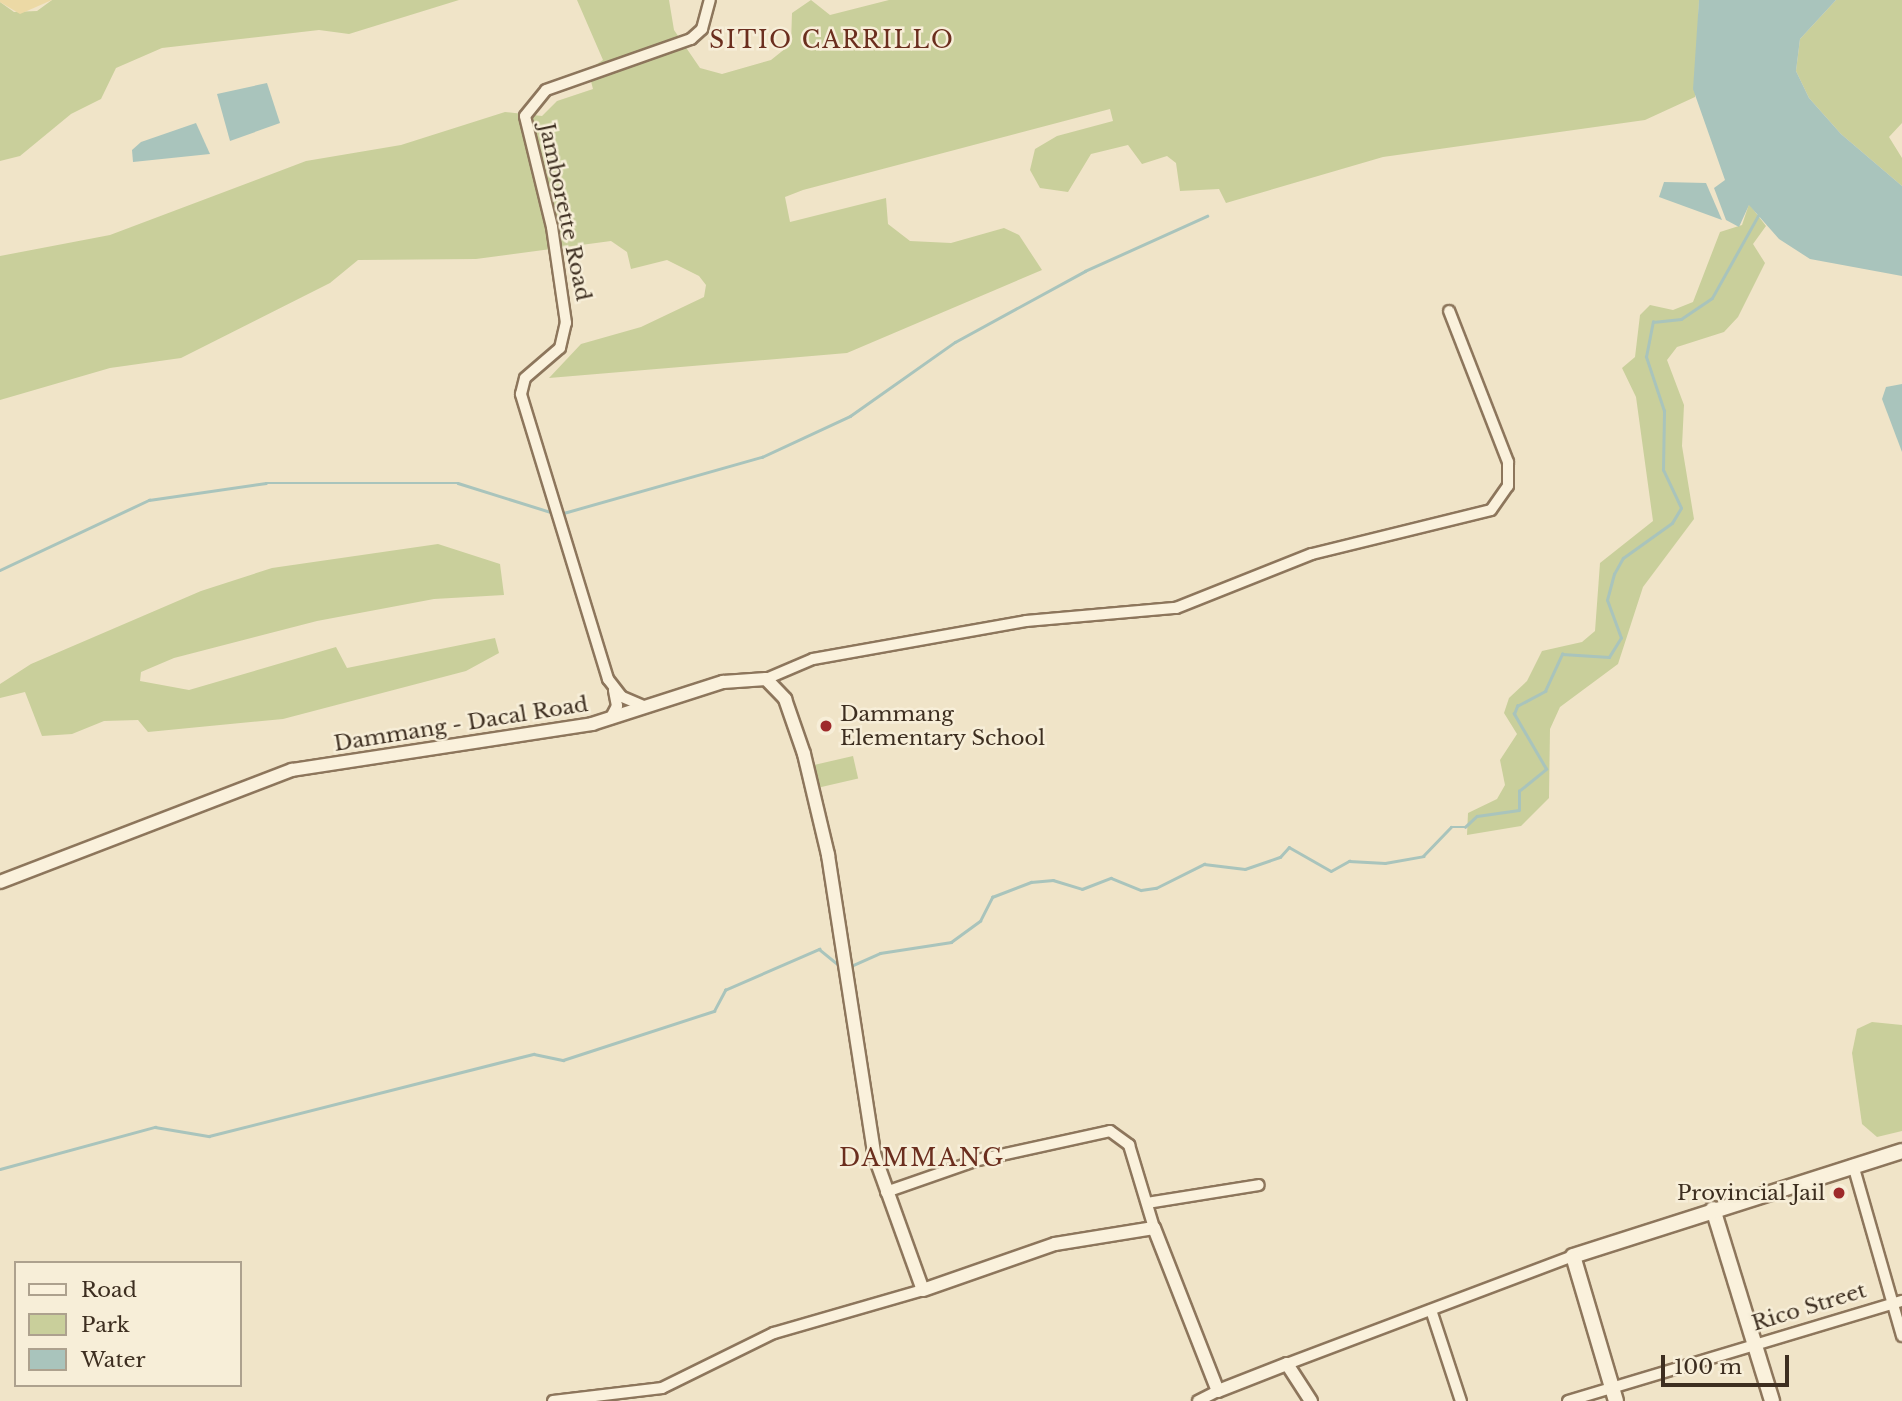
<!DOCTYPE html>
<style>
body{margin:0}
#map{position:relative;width:1902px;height:1401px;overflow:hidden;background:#f0e4c8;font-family:"Libre Baskerville",serif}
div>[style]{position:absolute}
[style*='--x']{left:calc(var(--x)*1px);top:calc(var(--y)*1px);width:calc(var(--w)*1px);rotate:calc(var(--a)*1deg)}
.green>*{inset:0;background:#c9cf9b;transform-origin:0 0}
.sand>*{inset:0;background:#ecd9a5}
.water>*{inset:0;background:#a9c4bc}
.stream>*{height:2.5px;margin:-1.25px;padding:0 1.25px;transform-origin:1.25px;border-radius:1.25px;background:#a9c4bc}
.roads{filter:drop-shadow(2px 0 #8d765c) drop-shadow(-2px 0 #8d765c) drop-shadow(0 2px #8d765c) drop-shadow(0 -2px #8d765c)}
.minor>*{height:10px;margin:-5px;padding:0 5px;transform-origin:5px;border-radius:5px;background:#faf1dc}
.tertiary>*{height:12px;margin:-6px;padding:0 6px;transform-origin:6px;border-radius:6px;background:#faf1dc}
.secondary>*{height:14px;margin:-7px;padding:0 7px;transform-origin:7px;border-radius:7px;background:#faf1dc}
.dots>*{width:19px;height:19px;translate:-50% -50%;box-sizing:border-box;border:4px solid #f7eed8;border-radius:50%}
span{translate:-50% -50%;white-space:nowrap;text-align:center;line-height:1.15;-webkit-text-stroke:5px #f7eed8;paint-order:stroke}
.street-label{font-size:21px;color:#3d2e20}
.poi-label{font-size:21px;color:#3d2e20}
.left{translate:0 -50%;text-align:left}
.right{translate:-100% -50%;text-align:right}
.neighbourhood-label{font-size:23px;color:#6b2e1e;letter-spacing:2px}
.quarter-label{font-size:24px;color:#6b2e1e;letter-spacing:2px}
.legend{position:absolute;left:14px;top:1261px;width:228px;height:126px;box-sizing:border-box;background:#f7eed8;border:2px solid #ada18e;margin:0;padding:9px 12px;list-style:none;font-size:21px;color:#3d2e20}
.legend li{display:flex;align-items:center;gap:14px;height:35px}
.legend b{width:35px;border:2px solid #ada18e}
.scale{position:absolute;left:1661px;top:1355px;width:128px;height:32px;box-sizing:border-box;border:4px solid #3d2e20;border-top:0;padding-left:9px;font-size:21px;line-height:24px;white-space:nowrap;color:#3d2e20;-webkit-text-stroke:5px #f7eed8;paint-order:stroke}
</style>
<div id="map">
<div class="green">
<div style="clip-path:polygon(52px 0,459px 0,349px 34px,319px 30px,162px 48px,116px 68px,101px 99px,71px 114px,20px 156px,0 161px,0 2px,14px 12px,37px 11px)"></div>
<div style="clip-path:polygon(577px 0,669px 0,674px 30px,700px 68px,722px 74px,771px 60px,791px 44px,792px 13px,811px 0,830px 15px,889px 0,1699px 0,1695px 97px,1645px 120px,1383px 157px,1226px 203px,1219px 189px,1180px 191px,1176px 163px,1167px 156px,1142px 164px,1128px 145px,1091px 154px,1068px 192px,1040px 188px,1030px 170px,1035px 149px,1057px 136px,1113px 121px,1110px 109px,803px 190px,785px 197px,790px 222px,886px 198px,888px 224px,910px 241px,951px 243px,1004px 228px,1019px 235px,1042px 270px,847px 353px,549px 378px,581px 344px,641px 327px,704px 297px,706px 285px,699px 276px,667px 260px,631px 269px,627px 252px,611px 241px,476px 259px,358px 260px,330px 283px,181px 358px,110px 368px,0 400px,0 256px,110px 235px,306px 161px,401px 145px,505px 112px,542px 116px,557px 101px,593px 89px,588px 70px,603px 60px)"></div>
<div style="clip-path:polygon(1836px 0,1902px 0,1902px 123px,1889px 137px,1902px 158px,1902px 186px,1841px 134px,1809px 98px,1796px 71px,1800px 39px)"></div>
<div style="clip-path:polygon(1749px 204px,1766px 226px,1753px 244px,1765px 263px,1738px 317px,1724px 332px,1677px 347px,1667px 360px,1684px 405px,1682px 446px,1694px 519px,1643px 587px,1618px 664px,1560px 707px,1550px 729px,1549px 798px,1521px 826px,1467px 835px,1468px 813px,1497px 799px,1505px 785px,1500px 760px,1517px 734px,1504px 713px,1509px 698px,1527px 681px,1542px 651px,1582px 642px,1595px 631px,1600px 563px,1653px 521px,1636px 397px,1622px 368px,1635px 357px,1640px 315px,1650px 305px,1673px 310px,1693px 302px,1720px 232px,1742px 225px)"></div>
<div style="clip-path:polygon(438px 544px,500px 564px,504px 595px,434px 599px,317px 621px,174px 658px,141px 672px,140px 681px,189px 690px,336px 647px,347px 668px,495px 638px,499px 653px,466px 671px,283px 719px,148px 732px,138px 720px,104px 721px,72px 734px,42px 736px,25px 692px,0 698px,0 684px,31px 664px,201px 591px,272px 568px)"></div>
<div style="left:853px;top:756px;width:23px;height:40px;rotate:77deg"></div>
<div style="clip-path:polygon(1872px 1022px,1902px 1025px,1902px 1131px,1877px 1137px,1862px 1124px,1852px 1053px,1857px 1029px)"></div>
</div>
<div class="sand">
<div style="clip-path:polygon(52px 0,20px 14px,0 2px,0 0)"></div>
</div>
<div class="water">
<div style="clip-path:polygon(1699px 0,1836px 0,1800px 39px,1796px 71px,1809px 98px,1841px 134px,1902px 186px,1902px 276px,1810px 259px,1779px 239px,1749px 205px,1739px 227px,1726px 220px,1714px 188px,1725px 180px,1693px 89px)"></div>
<div style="clip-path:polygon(267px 83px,280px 123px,230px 141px,217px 94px)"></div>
<div style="clip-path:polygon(196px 123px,210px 154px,133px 162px,132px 150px,141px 142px)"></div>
<div style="clip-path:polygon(1664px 182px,1706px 183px,1722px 220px,1659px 197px)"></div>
<div style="clip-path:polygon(1902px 384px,1902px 452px,1882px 399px,1886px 387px)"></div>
</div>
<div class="stream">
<div style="--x:560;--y:514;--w:210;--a:-15.8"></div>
<div style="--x:762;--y:457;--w:97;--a:-25"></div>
<div style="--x:850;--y:416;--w:128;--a:-35.2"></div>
<div style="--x:955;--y:342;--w:148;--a:-28.6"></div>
<div style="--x:1085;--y:271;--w:134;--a:-24.3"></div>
<div style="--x:0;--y:570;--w:165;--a:-25.2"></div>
<div style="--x:149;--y:500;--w:118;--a:-8.3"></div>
<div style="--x:266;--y:483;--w:192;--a:0"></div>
<div style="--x:458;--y:483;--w:101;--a:17.4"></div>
<div style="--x:849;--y:967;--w:34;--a:-24"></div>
<div style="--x:880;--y:953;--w:72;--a:-8.8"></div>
<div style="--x:951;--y:942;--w:36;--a:-36"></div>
<div style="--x:980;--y:921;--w:27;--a:-63"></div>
<div style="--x:992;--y:897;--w:42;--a:-21"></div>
<div style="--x:1031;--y:882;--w:22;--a:-5"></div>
<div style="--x:1053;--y:880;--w:30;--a:17"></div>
<div style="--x:1082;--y:889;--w:31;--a:-21"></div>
<div style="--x:1111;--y:878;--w:32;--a:22"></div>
<div style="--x:1141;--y:890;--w:15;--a:-8"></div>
<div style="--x:1156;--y:888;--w:54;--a:-26.6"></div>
<div style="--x:1204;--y:864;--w:41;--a:7"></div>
<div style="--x:1245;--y:869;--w:37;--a:-19"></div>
<div style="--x:1280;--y:857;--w:13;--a:-48"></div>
<div style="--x:1289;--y:847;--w:48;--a:29.7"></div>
<div style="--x:1331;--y:871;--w:21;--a:-29"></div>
<div style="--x:1349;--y:861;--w:36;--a:3"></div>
<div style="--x:1385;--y:863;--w:39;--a:-10"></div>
<div style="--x:1423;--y:856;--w:40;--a:-46"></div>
<div style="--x:1451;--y:827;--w:14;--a:0"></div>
<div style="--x:1465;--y:827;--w:16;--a:-43"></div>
<div style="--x:1477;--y:816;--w:42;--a:-8.1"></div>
<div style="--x:1519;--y:810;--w:19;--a:-90"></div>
<div style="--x:1519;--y:791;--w:35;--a:-39"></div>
<div style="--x:1546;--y:769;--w:64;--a:-120.2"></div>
<div style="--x:1514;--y:714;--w:9;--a:-69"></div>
<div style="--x:1517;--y:706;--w:32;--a:-28"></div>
<div style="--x:1545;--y:691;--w:41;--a:-65.3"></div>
<div style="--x:1562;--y:654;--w:47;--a:3.7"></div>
<div style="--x:1609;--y:657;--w:22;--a:-58"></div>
<div style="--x:1621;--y:638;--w:40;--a:-110.2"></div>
<div style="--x:1607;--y:600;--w:27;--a:-75"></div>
<div style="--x:1614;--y:574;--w:18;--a:-61"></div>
<div style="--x:1623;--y:558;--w:60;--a:-35.5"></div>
<div style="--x:1672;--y:523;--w:17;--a:-59"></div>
<div style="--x:1681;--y:508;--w:42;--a:-115.3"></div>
<div style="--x:1663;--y:470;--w:59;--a:-89"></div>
<div style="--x:1664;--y:411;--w:57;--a:-108.4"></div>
<div style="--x:1646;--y:357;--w:36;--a:-79"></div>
<div style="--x:1653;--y:322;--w:28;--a:-6"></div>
<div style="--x:1681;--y:319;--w:37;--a:-34"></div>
<div style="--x:1712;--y:298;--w:98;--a:-60.8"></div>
<div style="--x:0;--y:1169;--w:161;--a:-15.2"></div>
<div style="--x:155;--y:1127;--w:55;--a:9.5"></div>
<div style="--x:209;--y:1136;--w:335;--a:-14.2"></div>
<div style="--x:534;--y:1054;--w:30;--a:12"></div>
<div style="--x:563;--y:1060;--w:159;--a:-18"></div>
<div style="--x:714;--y:1011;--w:24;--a:-62"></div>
<div style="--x:725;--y:990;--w:103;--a:-23.6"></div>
<div style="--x:819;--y:949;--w:27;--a:39"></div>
</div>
<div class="roads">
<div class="minor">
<div style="--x:766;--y:679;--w:51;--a:-23.1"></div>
<div style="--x:813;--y:659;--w:216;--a:-10.1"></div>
<div style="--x:1026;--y:621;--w:151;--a:-5"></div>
<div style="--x:1176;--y:608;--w:146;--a:-21.7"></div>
<div style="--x:1312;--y:554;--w:184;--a:-13.8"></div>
<div style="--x:1491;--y:510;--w:29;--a:-55"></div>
<div style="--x:1508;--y:486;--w:24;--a:-90"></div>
<div style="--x:1508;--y:462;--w:162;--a:-111.3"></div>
<div style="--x:646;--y:707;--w:26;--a:-157"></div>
<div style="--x:622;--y:697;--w:23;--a:-128"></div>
<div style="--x:608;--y:679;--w:298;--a:-107"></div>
<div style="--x:521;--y:394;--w:16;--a:-76"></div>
<div style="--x:525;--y:378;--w:46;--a:-40.6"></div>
<div style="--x:560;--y:348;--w:26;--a:-77"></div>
<div style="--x:566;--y:323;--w:97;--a:-98.3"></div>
<div style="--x:552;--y:227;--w:114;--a:-103.7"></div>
<div style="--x:525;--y:116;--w:33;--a:-51"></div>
<div style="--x:546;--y:90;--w:154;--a:-19.4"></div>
<div style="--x:691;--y:39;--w:15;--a:-42"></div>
<div style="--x:702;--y:29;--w:30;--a:-75"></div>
<div style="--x:610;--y:719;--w:15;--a:-62"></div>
<div style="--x:617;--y:706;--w:16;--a:-101"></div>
<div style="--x:1853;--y:1165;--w:178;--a:74"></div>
<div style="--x:886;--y:1192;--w:97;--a:-19.2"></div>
<div style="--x:978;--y:1160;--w:135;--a:-12.4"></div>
<div style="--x:1110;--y:1131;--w:24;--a:36"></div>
<div style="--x:1129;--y:1145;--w:87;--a:73.2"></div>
<div style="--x:1147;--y:1203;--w:113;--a:-9.1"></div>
<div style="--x:1431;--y:1310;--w:96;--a:71.8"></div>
<div style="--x:1287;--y:1364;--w:306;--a:-20.7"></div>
<div style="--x:553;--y:1401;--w:110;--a:-6.8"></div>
<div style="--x:662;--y:1388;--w:125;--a:-26.2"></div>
<div style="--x:774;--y:1333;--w:155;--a:-16.1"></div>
<div style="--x:1198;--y:1401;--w:22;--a:-27"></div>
<div style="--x:1568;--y:1401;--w:349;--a:-16.7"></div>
</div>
<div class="tertiary">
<div style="--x:0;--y:882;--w:313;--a:-21"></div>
<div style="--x:292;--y:770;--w:304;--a:-8.7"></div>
<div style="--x:592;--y:724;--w:138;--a:-17.8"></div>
<div style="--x:723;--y:682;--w:43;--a:-4"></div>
<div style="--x:766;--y:679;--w:28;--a:46"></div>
<div style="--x:785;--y:699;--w:58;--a:70.9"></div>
<div style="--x:804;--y:754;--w:104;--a:76.6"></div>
<div style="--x:828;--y:855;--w:306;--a:81.2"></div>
<div style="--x:875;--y:1157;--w:141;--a:70.2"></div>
<div style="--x:923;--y:1290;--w:140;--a:-19.2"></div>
<div style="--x:1055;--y:1244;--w:100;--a:-9.2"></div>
<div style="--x:1154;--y:1228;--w:175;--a:68.6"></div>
<div style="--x:1218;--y:1391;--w:74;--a:-21.4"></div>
<div style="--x:1287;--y:1364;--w:44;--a:57"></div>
</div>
<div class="secondary">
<div style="--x:1713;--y:1209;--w:201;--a:72.9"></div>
<div style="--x:1616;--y:1401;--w:151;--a:-106.5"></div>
<div style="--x:1573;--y:1256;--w:345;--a:-17.7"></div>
</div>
</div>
<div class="dots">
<div style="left:826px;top:726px;background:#9e2a2b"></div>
<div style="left:1839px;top:1193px;background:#9e2a2b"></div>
</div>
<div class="street-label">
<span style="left:565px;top:212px;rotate:78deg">Jamborette Road</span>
<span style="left:461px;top:724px;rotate:-9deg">Dammang - Dacal Road</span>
<span style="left:1809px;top:1307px;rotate:-17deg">Rico Street</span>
</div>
<div class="poi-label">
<span class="left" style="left:840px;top:726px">Dammang<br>Elementary School</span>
<span class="right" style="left:1825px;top:1193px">Provincial Jail</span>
</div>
<div class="neighbourhood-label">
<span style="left:832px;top:40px">SITIO CARRILLO</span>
</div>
<div class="quarter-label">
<span style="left:922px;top:1158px">DAMMANG</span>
</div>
<ul class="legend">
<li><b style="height:9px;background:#faf1dc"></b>Road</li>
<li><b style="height:19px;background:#c9cf9b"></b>Park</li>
<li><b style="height:19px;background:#a9c4bc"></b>Water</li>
</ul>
<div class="scale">100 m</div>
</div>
